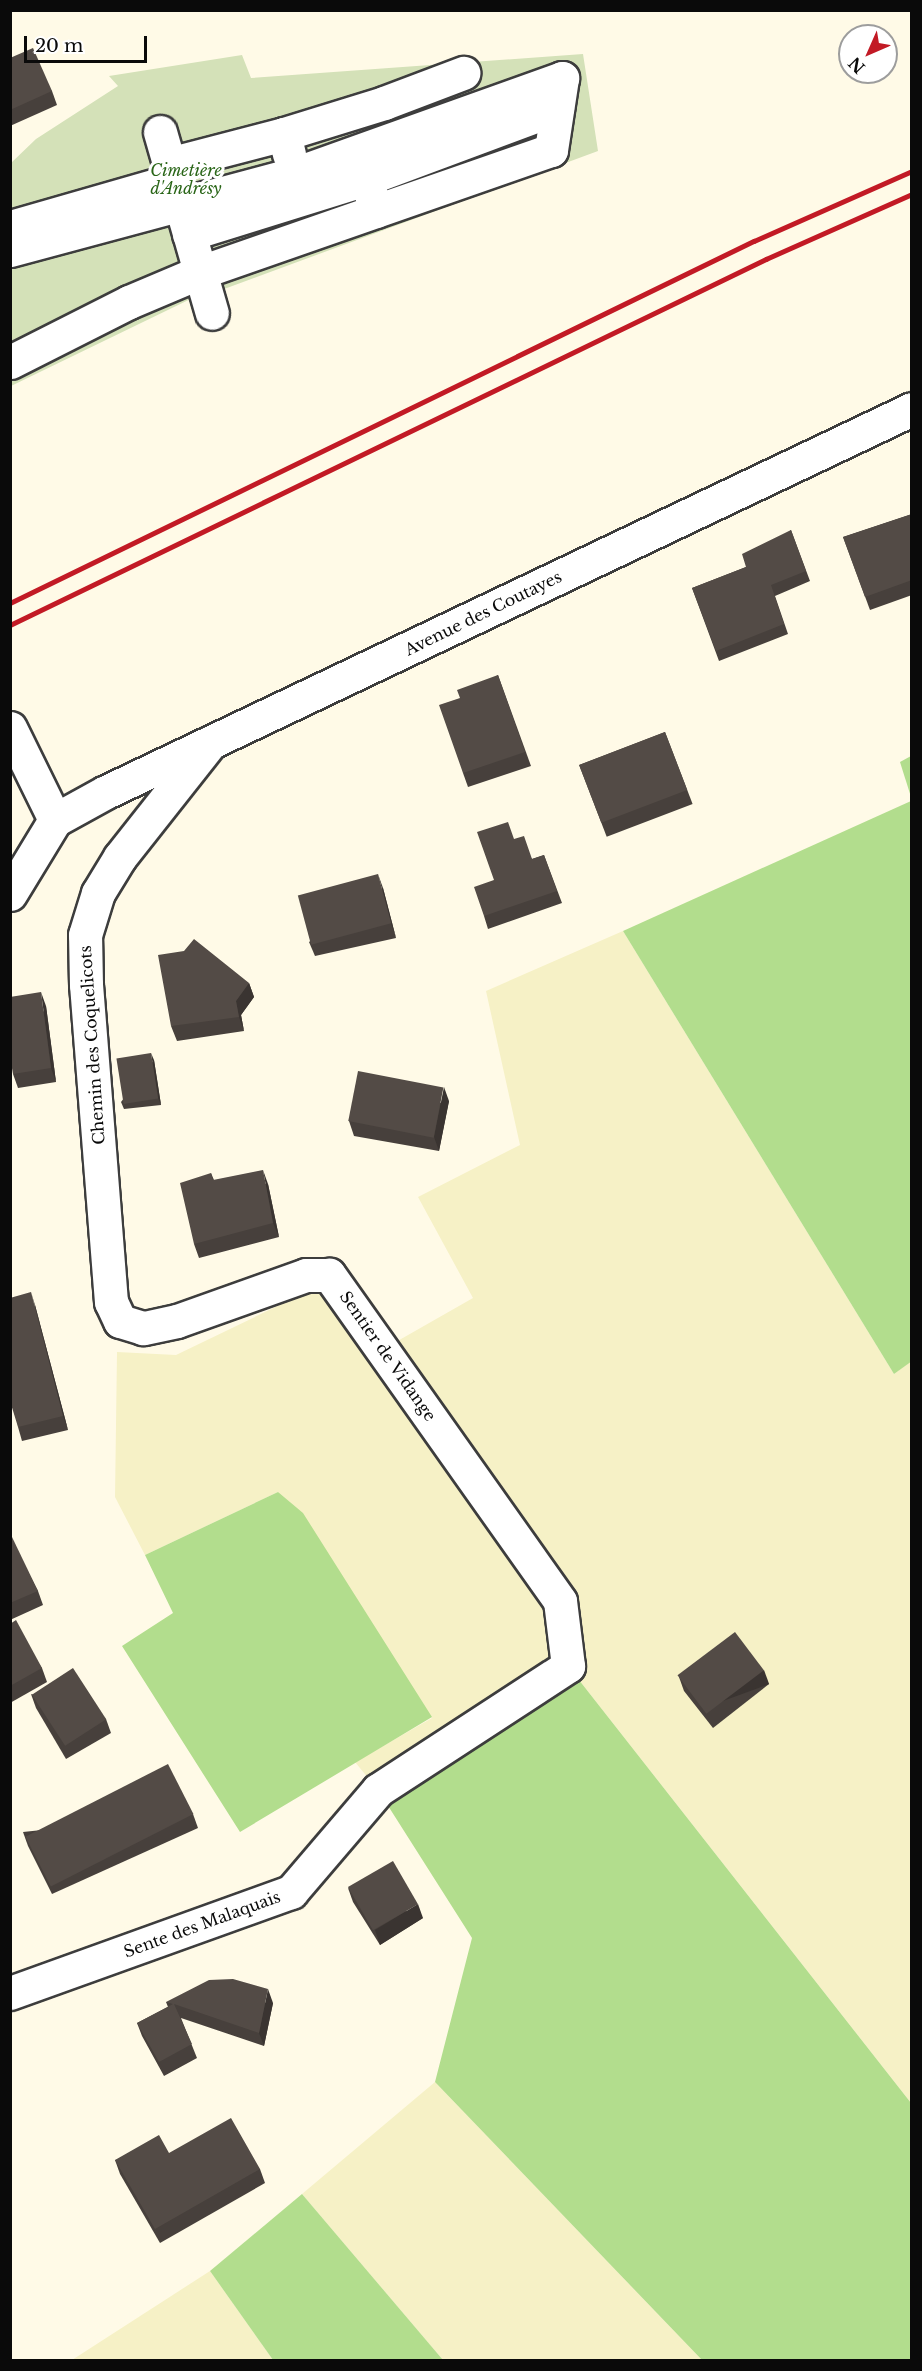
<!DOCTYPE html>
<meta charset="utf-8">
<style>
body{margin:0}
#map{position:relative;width:922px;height:2371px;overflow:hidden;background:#fffae7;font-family:"Libre Baskerville",serif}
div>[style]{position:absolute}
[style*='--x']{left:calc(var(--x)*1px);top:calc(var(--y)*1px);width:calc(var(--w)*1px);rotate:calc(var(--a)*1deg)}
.farmland>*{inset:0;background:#f6f1c6}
.forest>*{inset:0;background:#b2dd8d}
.cemetery>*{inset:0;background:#d4e1b8}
.roads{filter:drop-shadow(2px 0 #3d3d3d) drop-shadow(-2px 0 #3d3d3d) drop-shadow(0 2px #3d3d3d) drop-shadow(0 -2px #3d3d3d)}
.minor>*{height:33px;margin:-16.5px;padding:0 16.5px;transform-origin:16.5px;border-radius:16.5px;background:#fff}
.rail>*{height:4.5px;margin:-2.25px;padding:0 2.25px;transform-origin:2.25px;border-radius:2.25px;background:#c21a25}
.wall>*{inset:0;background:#47403c;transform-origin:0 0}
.shaded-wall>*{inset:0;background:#3a3431;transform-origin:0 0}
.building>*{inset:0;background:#534b46;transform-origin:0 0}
span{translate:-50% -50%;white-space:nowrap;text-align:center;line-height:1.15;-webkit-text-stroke:6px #fff;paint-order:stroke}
.park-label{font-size:16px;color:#296517;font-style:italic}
.street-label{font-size:16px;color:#0a0a0a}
.frame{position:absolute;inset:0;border:12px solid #0a0a0a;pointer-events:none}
.north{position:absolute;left:838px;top:24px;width:60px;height:60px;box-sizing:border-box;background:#fff;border:2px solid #9d9d9d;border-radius:50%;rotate:225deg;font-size:16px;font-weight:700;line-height:24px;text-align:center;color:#0a0a0a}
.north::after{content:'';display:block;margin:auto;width:21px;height:27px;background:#c21a25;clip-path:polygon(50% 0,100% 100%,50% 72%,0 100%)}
.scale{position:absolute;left:24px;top:36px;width:123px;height:27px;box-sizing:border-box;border:3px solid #0a0a0a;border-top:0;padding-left:8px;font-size:18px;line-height:21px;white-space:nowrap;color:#0a0a0a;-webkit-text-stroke:4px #fff;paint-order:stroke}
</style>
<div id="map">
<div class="farmland">
<div style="clip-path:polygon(623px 931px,894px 1374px,911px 1361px,911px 2103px,568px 1666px,378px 1790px,355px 1762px,432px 1718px,278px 1492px,145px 1555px,115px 1497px,117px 1352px,176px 1355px,319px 1286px,380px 1351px,473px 1298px,418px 1197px,520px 1145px,486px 991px)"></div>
<div style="clip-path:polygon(435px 2082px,702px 2360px,443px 2360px,302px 2194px)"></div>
<div style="clip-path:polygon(210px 2271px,273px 2360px,72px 2360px)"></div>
</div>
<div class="forest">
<div style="clip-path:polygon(911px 756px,911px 797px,900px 762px)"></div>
<div style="clip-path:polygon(911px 801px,912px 1361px,894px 1374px,623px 931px)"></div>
<div style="clip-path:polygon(278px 1492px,303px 1513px,432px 1717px,240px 1832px,122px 1646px,173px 1613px,145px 1555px)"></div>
<div style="clip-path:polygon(568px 1666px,911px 2103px,911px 2360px,702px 2360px,435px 2082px,472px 1938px,378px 1790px)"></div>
<div style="clip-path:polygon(302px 2194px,443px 2360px,273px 2360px,210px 2271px)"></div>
</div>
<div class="cemetery">
<div style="clip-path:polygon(583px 54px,598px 151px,216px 292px,205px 292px,11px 386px,11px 163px,36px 139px,118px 86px,109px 76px,242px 55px,251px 78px)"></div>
</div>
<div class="roads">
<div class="minor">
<div style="--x:160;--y:132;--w:188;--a:74"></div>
<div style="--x:284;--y:134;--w:105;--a:-17.2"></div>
<div style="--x:384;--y:103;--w:85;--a:-20.8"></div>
<div style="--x:169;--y:164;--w:119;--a:-14.6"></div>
<div style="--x:284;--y:134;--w:21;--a:76"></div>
<div style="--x:376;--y:211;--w:34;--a:-107"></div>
<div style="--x:366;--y:179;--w:204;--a:-20.4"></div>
<div style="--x:10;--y:227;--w:171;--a:-16"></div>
<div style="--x:189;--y:234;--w:185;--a:-17.3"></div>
<div style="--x:10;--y:250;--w:294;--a:-15"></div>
<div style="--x:294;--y:174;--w:285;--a:-19.7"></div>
<div style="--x:562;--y:78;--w:73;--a:98.7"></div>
<div style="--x:551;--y:150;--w:372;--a:160.8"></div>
<div style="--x:200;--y:272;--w:77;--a:157.1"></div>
<div style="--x:129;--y:302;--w:133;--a:153.2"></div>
<div style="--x:10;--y:728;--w:102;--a:63.9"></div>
<div style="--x:10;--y:894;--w:87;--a:-58.7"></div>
<div style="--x:55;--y:820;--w:58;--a:-28.8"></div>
<div style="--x:106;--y:792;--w:892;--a:-25.42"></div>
<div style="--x:10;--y:1993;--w:299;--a:-19.8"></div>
<div style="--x:291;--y:1892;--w:134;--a:-49.5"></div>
<div style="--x:378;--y:1790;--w:227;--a:-33.1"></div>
<div style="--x:568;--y:1666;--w:65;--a:-97"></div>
<div style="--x:560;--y:1601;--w:400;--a:-125.3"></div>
<div style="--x:329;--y:1275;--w:23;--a:180"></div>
<div style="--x:306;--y:1275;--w:137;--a:160.4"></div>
<div style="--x:177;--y:1321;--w:35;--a:168"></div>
<div style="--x:143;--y:1328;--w:24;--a:-163"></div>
<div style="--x:120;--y:1321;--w:21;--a:-115"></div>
<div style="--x:111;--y:1302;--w:318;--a:-94.5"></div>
<div style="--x:86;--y:985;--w:50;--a:-91.1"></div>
<div style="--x:85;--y:935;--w:44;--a:-72.8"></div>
<div style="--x:98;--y:893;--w:42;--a:-58.6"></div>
<div style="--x:120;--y:857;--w:145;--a:-51.7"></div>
</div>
</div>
<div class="rail">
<div style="--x:10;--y:603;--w:827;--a:-25.95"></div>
<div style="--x:754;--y:241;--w:173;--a:-23.9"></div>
<div style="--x:10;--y:625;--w:840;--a:-25.83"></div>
<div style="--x:766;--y:259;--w:160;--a:-24"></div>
</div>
<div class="wall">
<div style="clip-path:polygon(10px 58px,52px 91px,57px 105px,10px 126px)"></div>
<div style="clip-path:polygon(912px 514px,912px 595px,870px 610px,843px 537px)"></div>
<div style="clip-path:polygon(791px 530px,810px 581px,775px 596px,788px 634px,719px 661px,692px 588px,746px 567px)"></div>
<div style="clip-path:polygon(498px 675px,531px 766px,468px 787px,463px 773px,460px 698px)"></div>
<div style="left:665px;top:732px;width:77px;height:92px;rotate:69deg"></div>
<div style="clip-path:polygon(514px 839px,532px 859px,544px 855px,562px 903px,488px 929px,484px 916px,494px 880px)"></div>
<div style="clip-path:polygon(383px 888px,396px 938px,315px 956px,309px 942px)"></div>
<div style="clip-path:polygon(249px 983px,254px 997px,241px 1015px,244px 1031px,177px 1041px,171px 1026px)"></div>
<div style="clip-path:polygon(46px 1006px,56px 1082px,18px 1088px,13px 1074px)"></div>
<div style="clip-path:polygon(154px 1060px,161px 1105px,124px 1109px,121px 1102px)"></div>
<div style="clip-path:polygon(449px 1101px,439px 1151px,354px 1136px,349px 1121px)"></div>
<div style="clip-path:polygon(211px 1173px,214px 1180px,268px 1184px,279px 1237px,199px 1258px,194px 1244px)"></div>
<div style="clip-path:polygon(35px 1305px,68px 1430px,22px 1441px,18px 1427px,12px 1345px)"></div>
<div style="clip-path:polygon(10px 1538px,38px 1591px,43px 1605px,10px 1620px)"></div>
<div style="clip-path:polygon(10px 1624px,42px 1668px,47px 1682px,10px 1703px)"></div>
<div style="clip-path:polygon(679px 1677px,769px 1684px,713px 1728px,684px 1691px)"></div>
<div style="clip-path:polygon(31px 1694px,106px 1719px,111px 1733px,66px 1759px,36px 1708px)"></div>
<div style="clip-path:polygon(193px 1814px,198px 1828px,52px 1894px,28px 1846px,23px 1832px)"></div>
<div style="clip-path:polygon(348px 1888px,423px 1918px,380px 1945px,353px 1902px)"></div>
<div style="clip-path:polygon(166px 2002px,273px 2003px,264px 2046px,181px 2018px,197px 2058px,164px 2076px,142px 2036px,137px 2023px,168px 2007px)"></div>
<div style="clip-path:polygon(169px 2153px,260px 2169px,265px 2183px,160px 2243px,120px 2174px,115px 2160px)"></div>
</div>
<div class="shaded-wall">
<div style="clip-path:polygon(378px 874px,383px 888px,396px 938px,391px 923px)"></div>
<div style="clip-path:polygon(249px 983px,254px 997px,241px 1015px,244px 1031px,239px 1017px,236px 1001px)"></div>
<div style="clip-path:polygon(41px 992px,46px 1006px,56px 1082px,51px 1068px)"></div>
<div style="clip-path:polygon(151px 1053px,154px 1060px,161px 1105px,158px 1098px)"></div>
<div style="clip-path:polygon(444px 1087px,449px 1101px,439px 1151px,434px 1137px)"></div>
<div style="clip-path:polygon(263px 1170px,268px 1184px,279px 1237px,273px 1223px)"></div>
<div style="clip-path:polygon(31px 1292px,35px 1305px,68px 1430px,63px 1416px)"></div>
<div style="left:764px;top:1670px;width:15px;height:71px;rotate:70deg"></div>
<div style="clip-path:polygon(418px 1904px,423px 1918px,380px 1945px,375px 1930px)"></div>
<div style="clip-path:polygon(268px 1989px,273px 2003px,264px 2046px,259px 2033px)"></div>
</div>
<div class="building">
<div style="clip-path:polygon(33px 48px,52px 91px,10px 110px,10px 58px)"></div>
<div style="clip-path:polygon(912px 514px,912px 580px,865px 597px,843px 537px)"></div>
<div style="clip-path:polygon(791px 530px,806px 571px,771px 585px,784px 624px,716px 651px,692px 588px,746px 567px,742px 554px)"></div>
<div style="clip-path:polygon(498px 675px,525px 752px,463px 773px,439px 705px,460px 698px,457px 690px)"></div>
<div style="left:665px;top:732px;width:62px;height:92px;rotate:69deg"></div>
<div style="clip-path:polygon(508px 822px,514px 839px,524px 836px,532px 859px,544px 855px,557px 891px,484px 916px,474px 887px,494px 880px,477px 832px)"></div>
<div style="left:378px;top:874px;width:51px;height:83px;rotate:75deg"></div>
<div style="clip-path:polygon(194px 939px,249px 983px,236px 1001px,239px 1017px,171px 1026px,158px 955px,184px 951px)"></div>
<div style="clip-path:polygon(41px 992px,51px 1068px,13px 1074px,10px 1057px,10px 997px)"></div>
<div style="left:151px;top:1053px;width:46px;height:35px;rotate:81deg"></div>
<div style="left:358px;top:1071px;width:87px;height:51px;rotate:11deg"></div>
<div style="clip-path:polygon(263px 1170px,273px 1223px,194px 1244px,180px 1183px,211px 1173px,213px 1180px)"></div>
<div style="clip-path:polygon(31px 1292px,63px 1416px,18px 1427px,10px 1401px,10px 1345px,12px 1345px,10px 1341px,10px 1298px)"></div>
<div style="clip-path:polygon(12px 1537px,38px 1591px,10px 1603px,10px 1538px)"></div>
<div style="clip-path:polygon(16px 1620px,42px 1668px,10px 1686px,10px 1624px)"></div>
<div style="left:735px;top:1632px;width:48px;height:72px;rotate:53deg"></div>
<div style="left:73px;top:1668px;width:61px;height:49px;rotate:57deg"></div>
<div style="left:168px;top:1764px;width:56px;height:160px;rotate:63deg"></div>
<div style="left:393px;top:1861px;width:50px;height:52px;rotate:60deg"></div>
<div style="clip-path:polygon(233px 1979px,268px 1989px,259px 2033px,174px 2004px,192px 2044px,159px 2062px,137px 2023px,173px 2004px,166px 2002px,209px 1980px)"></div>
<div style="clip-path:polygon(231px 2118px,260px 2169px,155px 2229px,115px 2160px,159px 2135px,169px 2153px)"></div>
</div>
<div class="park-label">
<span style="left:186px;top:179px">Cimetière<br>d'Andrésy</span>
</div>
<div class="street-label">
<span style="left:483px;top:613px;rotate:-26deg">Avenue des Coutayes</span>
<span style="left:92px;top:1045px;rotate:-94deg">Chemin des Coquelicots</span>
<span style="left:388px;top:1356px;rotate:55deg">Sentier de Vidange</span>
<span style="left:202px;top:1924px;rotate:-20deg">Sente des Malaquais</span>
</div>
<div class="frame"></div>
<div class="north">N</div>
<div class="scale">20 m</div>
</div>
